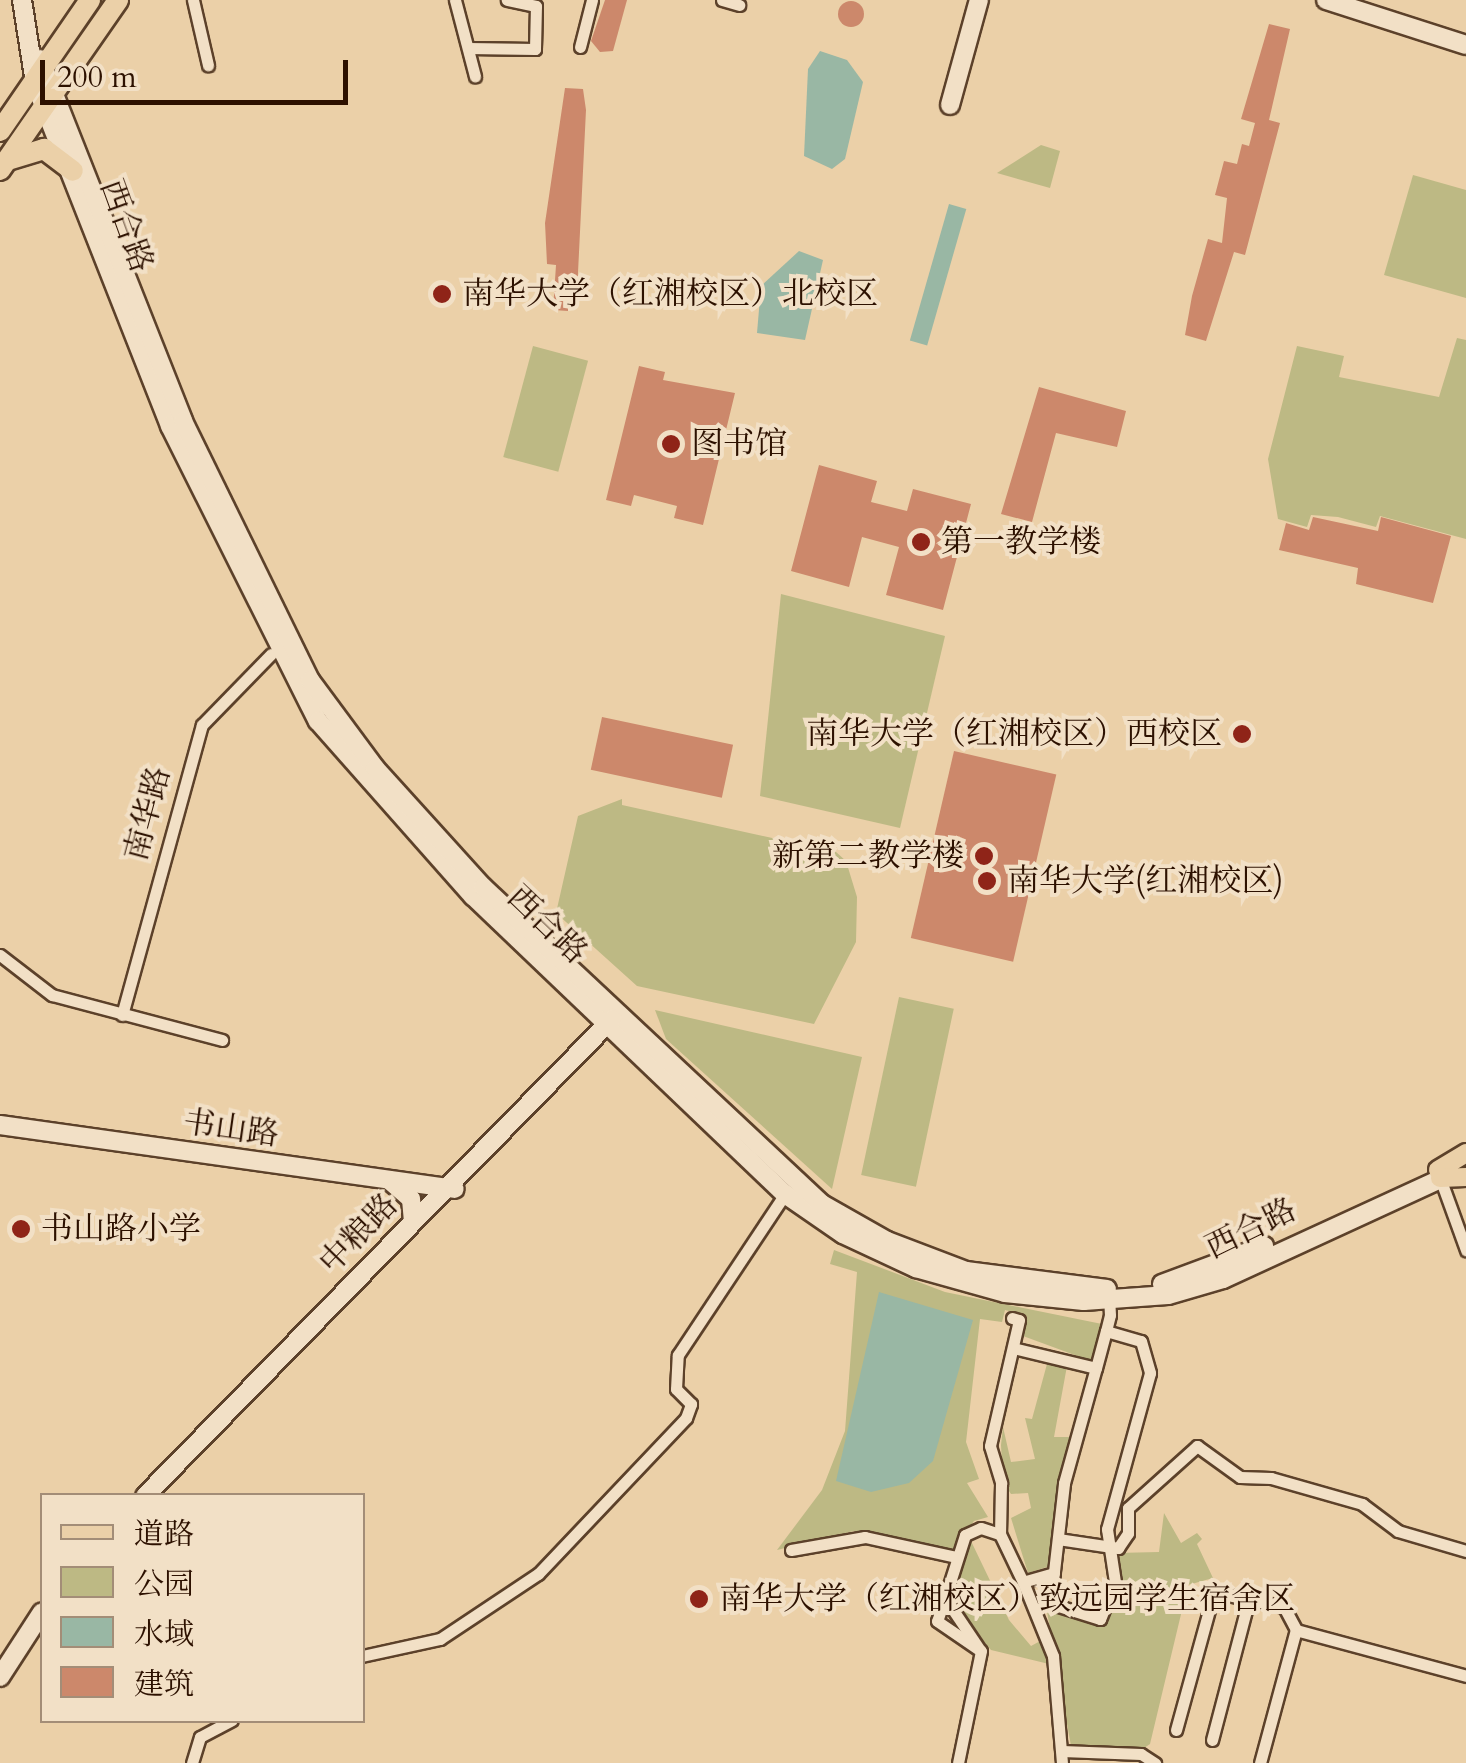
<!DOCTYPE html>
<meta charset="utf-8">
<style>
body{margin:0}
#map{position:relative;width:1466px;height:1763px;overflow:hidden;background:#ebd0a8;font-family:Cardo,"Noto Serif SC",serif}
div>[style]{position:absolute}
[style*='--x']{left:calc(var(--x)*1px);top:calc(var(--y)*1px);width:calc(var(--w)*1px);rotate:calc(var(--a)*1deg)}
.green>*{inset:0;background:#bdb984;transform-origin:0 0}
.water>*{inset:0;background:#99b7a4;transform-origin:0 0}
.building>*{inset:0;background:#cc886b;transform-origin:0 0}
.round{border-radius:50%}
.roads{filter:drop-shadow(2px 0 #5c412a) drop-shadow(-2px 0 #5c412a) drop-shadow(0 2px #5c412a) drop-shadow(0 -2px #5c412a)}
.street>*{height:11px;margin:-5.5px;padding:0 5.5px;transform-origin:5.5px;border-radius:5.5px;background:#f2e0c6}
.secondary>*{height:18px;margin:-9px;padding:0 9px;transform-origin:9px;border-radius:9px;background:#f2e0c6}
.primary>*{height:18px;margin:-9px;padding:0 9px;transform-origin:9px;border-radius:9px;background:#ebd0a8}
.highway>*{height:20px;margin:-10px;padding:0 10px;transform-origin:10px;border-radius:10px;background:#ebd0a8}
.dots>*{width:28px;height:28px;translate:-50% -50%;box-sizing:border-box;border:5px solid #f2e0c6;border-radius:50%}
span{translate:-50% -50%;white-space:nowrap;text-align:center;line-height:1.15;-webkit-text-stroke:8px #f2e0c6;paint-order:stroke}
.street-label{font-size:32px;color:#2d1100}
.poi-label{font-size:32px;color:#2d1100}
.left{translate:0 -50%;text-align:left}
.right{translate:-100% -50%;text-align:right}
.legend{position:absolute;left:40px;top:1493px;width:325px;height:230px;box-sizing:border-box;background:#f2e0c6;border:2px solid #a38d77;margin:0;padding:12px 18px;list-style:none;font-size:30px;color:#2d1100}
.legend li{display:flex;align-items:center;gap:20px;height:50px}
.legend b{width:50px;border:2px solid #a38d77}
.scale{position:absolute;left:40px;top:60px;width:308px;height:45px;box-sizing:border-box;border:5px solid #2d1100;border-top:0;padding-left:12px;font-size:30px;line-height:35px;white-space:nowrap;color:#2d1100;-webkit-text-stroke:8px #f2e0c6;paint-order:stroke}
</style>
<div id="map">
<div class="green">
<div style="clip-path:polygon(1041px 145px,1060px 151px,1050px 188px,997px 173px)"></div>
<div style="clip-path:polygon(1413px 175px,1466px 190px,1466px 298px,1384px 275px)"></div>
<div style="clip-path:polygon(1457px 338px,1466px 340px,1466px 539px,1380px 516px,1376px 527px,1338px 517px,1311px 515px,1307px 527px,1278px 519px,1268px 459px,1297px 346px,1344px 356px,1339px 377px,1439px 397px)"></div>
<div style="left:533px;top:346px;width:57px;height:115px;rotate:15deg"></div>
<div style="clip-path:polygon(781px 594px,945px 636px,900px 828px,760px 796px)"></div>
<div style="clip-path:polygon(622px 799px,622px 805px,836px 852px,846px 861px,857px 897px,856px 942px,814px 1024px,637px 986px,556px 913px,578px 816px)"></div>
<div style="left:899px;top:997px;width:56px;height:182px;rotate:12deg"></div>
<div style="clip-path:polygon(655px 1010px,862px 1057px,832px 1189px,666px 1039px)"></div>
<div style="clip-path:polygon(834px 1250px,945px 1292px,1102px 1324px,1091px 1361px,1023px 1336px,1027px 1316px,1005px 1310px,1002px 1322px,980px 1319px,966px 1442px,979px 1479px,967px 1483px,988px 1517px,974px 1521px,953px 1550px,854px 1531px,777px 1550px,822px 1490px,845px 1431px,857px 1272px,830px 1264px)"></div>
<div style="clip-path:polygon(1047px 1364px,1067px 1366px,1054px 1437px,1070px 1437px,1050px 1566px,1028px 1573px,1011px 1518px,1031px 1508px,1028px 1493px,1011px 1494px,1003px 1482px,1001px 1445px,1003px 1427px,1011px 1462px,1035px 1459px,1025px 1418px,1032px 1419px)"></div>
<div style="clip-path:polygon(1164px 1513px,1181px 1543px,1197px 1533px,1202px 1539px,1197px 1544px,1213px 1578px,1188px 1585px,1150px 1744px,1141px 1750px,1071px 1746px,1047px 1612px,1107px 1621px,1120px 1592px,1116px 1553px,1159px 1552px)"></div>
<div style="clip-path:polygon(991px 1533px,970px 1539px,1009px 1620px,1031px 1646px,1044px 1639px,1049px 1664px,991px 1650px,951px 1604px,968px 1535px)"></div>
</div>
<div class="water">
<div style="clip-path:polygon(820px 51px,847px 60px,863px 82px,845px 159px,832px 169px,804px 156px,808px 69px)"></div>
<div style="left:949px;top:204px;width:18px;height:142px;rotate:16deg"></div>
<div style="clip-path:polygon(799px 251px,823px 260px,805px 340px,757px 333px,761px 286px)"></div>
<div style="clip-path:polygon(879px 1292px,973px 1320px,933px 1461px,909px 1483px,871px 1492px,836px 1481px)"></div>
</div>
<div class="building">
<div style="clip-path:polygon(605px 0,627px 0,613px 51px,600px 52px,591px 41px)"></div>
<div class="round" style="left:838px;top:1px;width:26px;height:26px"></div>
<div style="clip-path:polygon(1269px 24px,1290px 29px,1269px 120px,1280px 123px,1245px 255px,1234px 252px,1206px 341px,1185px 335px,1192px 296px,1208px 239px,1222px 243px,1227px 198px,1215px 195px,1224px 161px,1237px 164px,1242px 144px,1249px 146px,1255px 123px,1241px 119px)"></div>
<div style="clip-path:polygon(565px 88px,583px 89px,586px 110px,577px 293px,569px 292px,568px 311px,553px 310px,556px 265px,547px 264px,545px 223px)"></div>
<div style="clip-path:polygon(639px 366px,665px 372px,663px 380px,735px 393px,703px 525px,674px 518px,677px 506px,634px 495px,631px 506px,606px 500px)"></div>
<div style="clip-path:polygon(1039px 387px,1126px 411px,1117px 447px,1056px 433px,1032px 522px,1001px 514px)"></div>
<div style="clip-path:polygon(819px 465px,877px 481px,871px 502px,907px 511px,913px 489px,971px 504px,943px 610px,886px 595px,899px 547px,862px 537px,849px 587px,791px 571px)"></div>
<div style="clip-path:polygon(1313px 517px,1378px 531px,1381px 517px,1451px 536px,1433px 603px,1356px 584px,1358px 568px,1279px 550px,1286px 523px,1309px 530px)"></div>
<div style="left:602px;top:717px;width:134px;height:54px;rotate:12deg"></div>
<div style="left:954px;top:751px;width:105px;height:192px;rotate:13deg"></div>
</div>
<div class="roads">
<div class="street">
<div style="--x:193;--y:0;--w:67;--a:77"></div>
<div style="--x:455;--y:0;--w:79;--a:75.3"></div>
<div style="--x:722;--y:0;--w:18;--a:16"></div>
<div style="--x:580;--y:47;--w:49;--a:-75.7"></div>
<div style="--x:468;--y:48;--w:67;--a:0.9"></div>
<div style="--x:535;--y:49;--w:43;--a:-88.7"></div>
<div style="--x:536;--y:6;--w:30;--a:-168"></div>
<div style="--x:0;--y:955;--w:66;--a:37.6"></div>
<div style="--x:52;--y:995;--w:176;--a:14.8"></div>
<div style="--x:122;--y:1015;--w:301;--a:-74.6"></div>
<div style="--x:202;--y:725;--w:99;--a:-45.8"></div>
<div style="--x:1440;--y:1178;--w:77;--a:70.1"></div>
<div style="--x:1012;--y:1318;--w:7;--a:16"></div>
<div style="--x:1019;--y:1320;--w:129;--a:103"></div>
<div style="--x:990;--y:1446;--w:39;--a:73"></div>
<div style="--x:1001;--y:1483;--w:51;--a:91.1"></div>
<div style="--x:1000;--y:1534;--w:53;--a:64.4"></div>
<div style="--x:1106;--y:1331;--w:36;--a:16"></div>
<div style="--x:1141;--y:1341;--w:33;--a:74"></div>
<div style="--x:1150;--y:1373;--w:162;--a:105.4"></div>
<div style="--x:1107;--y:1529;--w:54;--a:81.4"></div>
<div style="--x:1115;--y:1582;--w:40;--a:112"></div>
<div style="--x:1100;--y:1619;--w:47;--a:-162.7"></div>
<div style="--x:1055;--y:1605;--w:16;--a:-101"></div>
<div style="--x:1052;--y:1589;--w:107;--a:-83.5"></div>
<div style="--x:1064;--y:1483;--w:119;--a:-74.5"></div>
<div style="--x:1096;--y:1368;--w:38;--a:-75"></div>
<div style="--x:1106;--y:1331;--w:16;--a:-76"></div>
<div style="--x:1110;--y:1315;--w:19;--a:-93"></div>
<div style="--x:1013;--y:1348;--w:85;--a:13.5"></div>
<div style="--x:1058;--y:1539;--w:61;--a:8.5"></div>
<div style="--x:1118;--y:1548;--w:18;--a:-56"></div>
<div style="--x:1128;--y:1533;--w:25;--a:-90"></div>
<div style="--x:1128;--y:1508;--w:93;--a:-41.9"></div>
<div style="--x:1197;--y:1446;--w:53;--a:35.8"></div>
<div style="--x:1240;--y:1477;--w:31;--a:2"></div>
<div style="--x:1271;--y:1478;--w:95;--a:15.9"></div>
<div style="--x:1362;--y:1504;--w:45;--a:36.9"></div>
<div style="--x:1398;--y:1531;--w:71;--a:16.4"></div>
<div style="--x:791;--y:1550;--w:75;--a:-10"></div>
<div style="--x:865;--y:1537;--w:94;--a:12.3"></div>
<div style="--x:1054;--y:1573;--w:32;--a:164"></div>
<div style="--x:1023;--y:1582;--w:80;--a:67.9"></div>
<div style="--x:1053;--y:1656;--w:107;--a:85.2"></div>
<div style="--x:945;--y:1598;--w:24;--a:109"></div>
<div style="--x:937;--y:1621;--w:53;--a:34.3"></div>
<div style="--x:981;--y:1651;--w:114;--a:101.6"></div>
<div style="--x:980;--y:1650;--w:63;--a:-123.9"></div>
<div style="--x:945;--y:1598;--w:66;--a:-72.4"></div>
<div style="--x:965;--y:1535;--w:17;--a:-24"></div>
<div style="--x:981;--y:1528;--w:20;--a:18"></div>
<div style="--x:362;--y:1656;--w:80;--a:-12.3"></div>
<div style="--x:440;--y:1639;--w:118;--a:-33.6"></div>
<div style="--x:538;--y:1574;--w:215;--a:-46.5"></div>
<div style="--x:686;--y:1418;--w:15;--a:-70"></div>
<div style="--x:691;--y:1404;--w:21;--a:-135"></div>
<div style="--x:676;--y:1389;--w:34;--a:-87"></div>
<div style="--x:678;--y:1355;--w:193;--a:-56.4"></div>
<div style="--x:1176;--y:1730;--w:143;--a:-74.6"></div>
<div style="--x:1214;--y:1592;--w:72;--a:12.1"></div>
<div style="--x:1284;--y:1607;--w:26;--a:62"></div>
<div style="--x:1212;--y:1740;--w:146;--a:-75.3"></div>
<div style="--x:1062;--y:1751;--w:79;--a:2.2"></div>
<div style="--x:1141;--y:1754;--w:17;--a:33"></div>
<div style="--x:192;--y:1763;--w:27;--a:-73"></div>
<div style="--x:200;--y:1737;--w:36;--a:-28"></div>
<div style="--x:1260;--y:1763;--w:138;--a:-74.9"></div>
<div style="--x:1296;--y:1630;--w:176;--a:15.1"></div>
</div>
<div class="secondary">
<div style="--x:22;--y:0;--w:84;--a:81.1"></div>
<div style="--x:35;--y:83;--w:369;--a:68.5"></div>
<div style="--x:170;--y:426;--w:330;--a:63.4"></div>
<div style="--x:318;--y:721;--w:234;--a:48.5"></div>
<div style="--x:473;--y:896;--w:431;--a:43.7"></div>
<div style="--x:785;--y:1194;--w:70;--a:34.6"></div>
<div style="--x:843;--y:1234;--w:81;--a:25"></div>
<div style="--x:916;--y:1268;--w:92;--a:15.7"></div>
<div style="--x:1005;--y:1293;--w:79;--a:5.8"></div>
<div style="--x:1084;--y:1301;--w:84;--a:-4.1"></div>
<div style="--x:1168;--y:1295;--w:57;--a:-16.2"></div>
<div style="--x:1223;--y:1279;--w:251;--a:-24.7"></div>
<div style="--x:1326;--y:0;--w:147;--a:17.8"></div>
<div style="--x:40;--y:59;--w:389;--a:68.4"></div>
<div style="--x:183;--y:421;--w:288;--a:63.9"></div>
<div style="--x:310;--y:680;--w:109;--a:53.5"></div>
<div style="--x:375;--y:768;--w:161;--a:47.8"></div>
<div style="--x:483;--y:887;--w:464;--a:43.1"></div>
<div style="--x:822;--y:1204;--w:75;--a:29.6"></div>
<div style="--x:887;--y:1241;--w:85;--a:20.8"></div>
<div style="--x:966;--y:1271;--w:142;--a:7.3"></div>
<div style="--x:950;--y:105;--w:109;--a:-74.6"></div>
<div style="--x:0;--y:1125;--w:459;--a:8"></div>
<div style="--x:389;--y:1180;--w:29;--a:41"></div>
<div style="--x:411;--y:1199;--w:22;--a:85"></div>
<div style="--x:1162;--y:1284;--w:109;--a:-20.4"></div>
<div style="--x:145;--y:1496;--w:668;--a:-45.61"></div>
<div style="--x:0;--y:1677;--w:77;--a:-57.1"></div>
</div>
<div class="primary">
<div style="--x:1438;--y:1170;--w:33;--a:-31"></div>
<div style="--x:1440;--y:1178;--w:26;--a:-2"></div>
</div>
<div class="highway">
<div style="--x:0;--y:131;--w:159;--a:-55.5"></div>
<div style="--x:8;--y:160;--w:38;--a:-17"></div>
<div style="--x:44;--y:149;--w:36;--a:37"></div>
<div style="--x:0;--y:170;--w:207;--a:-55.2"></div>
</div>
</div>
<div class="dots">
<div style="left:442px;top:294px;background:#8f2418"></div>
<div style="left:671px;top:444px;background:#8f2418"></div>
<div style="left:921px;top:542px;background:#8f2418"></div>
<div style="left:1242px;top:734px;background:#8f2418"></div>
<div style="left:984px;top:856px;background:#8f2418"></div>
<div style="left:987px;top:881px;background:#8f2418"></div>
<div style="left:21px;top:1229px;background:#8f2418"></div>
<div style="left:699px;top:1599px;background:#8f2418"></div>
</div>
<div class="street-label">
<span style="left:126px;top:226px;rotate:70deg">西合路</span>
<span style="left:148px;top:814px;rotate:-75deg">南华路</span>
<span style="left:547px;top:925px;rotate:44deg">西合路</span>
<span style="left:231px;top:1129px;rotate:8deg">书山路</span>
<span style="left:1251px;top:1229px;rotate:-26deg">西合路</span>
<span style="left:359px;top:1234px;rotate:-46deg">中粮路</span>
</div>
<div class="poi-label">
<span class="left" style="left:462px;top:294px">南华大学（红湘校区）北校区</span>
<span class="left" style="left:691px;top:444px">图书馆</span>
<span class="left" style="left:941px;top:542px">第一教学楼</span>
<span class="right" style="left:1222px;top:734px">南华大学（红湘校区）西校区</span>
<span class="right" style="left:964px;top:856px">新第二教学楼</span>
<span class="left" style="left:1007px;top:881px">南华大学(红湘校区)</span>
<span class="left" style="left:41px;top:1229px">书山路小学</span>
<span class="left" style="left:719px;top:1599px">南华大学（红湘校区）致远园学生宿舍区</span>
</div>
<ul class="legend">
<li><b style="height:12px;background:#ebd0a8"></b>道路</li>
<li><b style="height:28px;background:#bdb984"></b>公园</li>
<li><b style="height:28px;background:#99b7a4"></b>水域</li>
<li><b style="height:28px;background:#cc886b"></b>建筑</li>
</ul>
<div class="scale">200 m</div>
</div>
